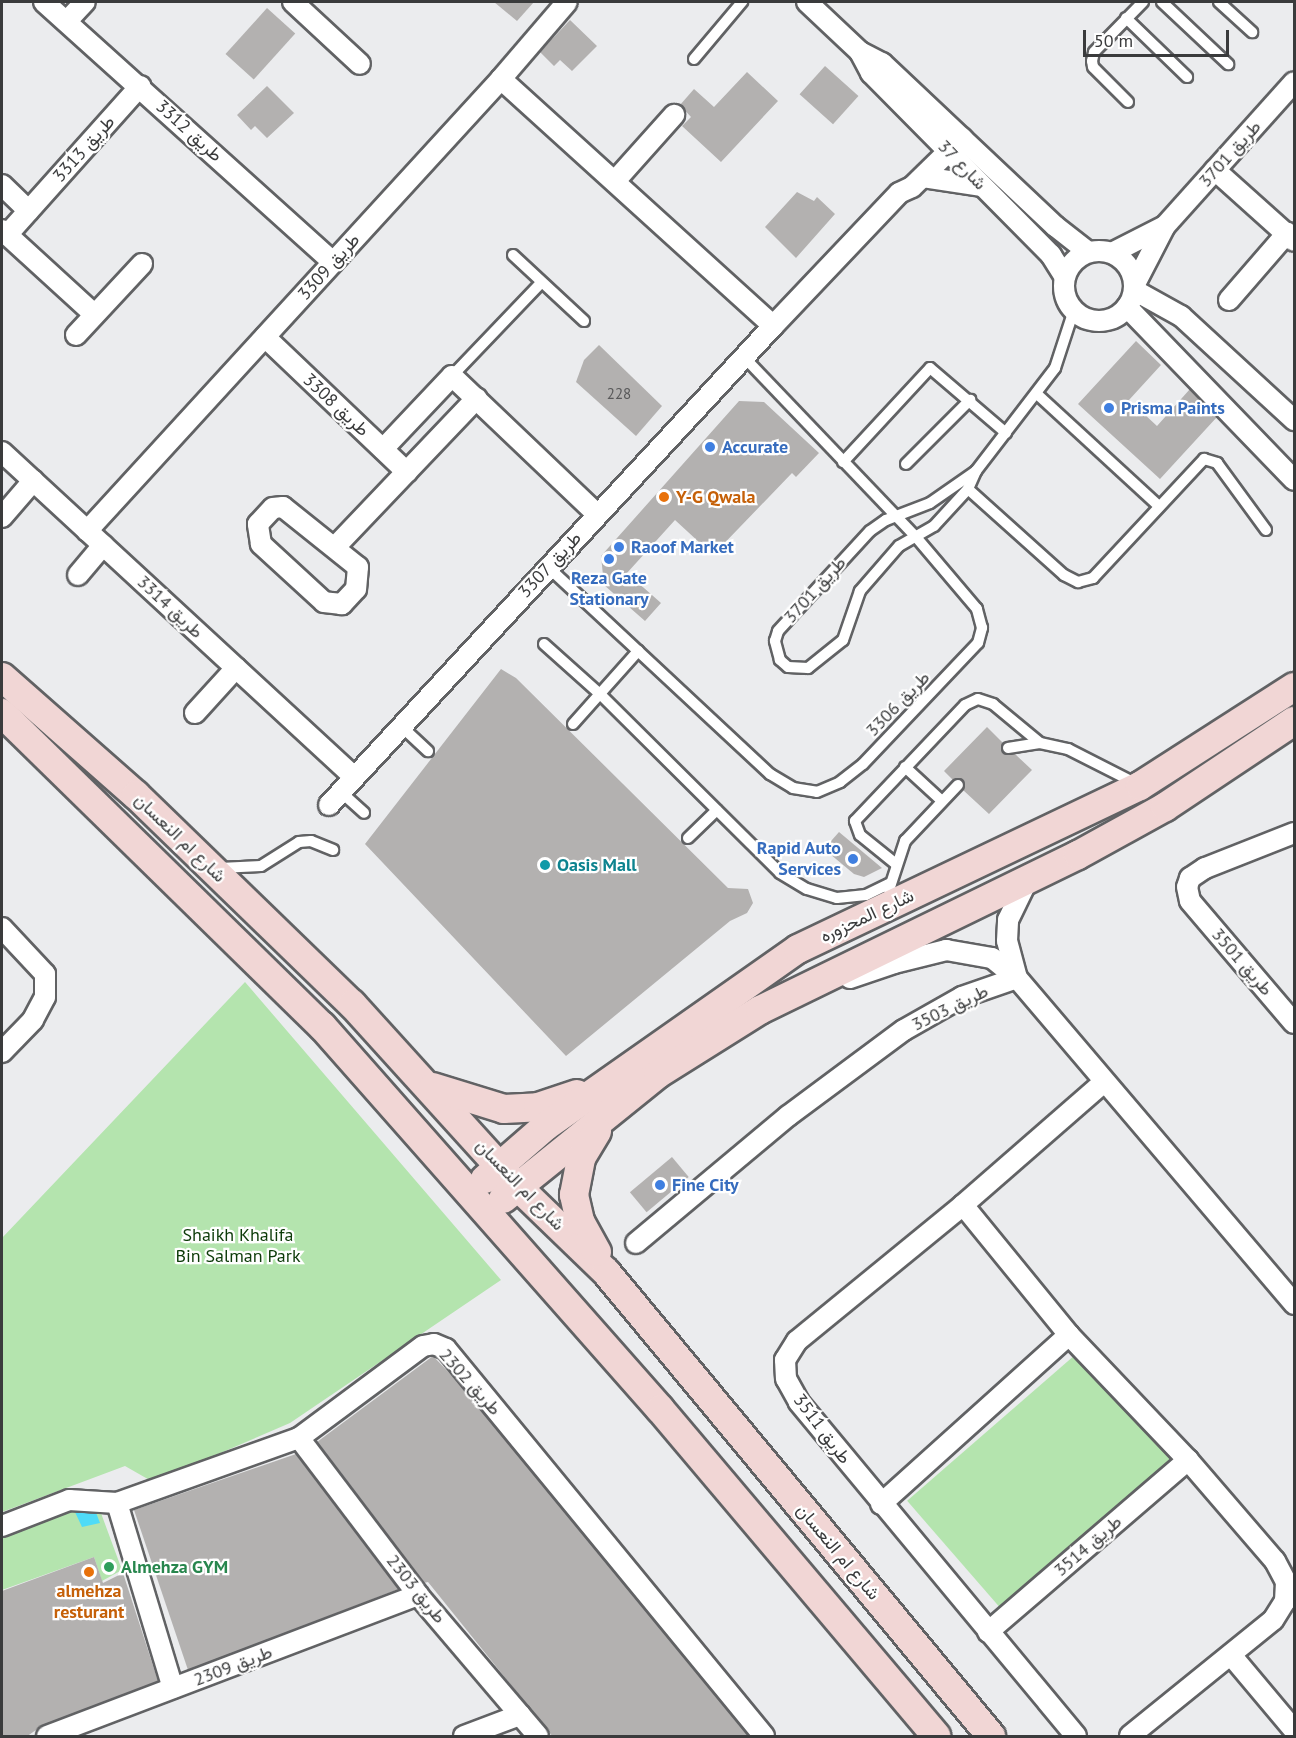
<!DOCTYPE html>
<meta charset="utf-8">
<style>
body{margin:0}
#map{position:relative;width:1296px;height:1738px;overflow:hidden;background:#ebecee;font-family:"PT Sans",Vazirmatn,sans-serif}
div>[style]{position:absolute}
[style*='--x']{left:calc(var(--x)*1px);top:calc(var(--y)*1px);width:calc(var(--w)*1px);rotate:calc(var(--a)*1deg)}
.green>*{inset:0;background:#b4e4ae;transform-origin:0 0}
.water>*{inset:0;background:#4fdbf7}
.building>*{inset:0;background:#b3b1b0;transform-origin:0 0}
.roads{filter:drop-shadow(2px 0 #616264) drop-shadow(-2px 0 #616264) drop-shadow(0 2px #616264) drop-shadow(0 -2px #616264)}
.lane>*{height:10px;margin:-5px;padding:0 5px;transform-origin:5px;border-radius:5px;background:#fff}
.street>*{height:20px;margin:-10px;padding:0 10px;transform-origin:10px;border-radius:10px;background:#fff}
.street>.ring{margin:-10px;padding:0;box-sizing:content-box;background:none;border:20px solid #fff;border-radius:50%}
.secondary>*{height:28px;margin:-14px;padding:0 14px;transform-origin:14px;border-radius:14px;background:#f1d6d5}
.dots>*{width:16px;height:16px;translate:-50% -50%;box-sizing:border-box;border:3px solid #fff;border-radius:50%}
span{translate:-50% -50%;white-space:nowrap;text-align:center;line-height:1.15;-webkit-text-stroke:4.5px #fff;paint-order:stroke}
.number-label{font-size:15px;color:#585859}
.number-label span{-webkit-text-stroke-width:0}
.street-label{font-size:18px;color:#3a3b3c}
.shop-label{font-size:18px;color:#366cbe;font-weight:700}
.left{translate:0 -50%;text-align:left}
.right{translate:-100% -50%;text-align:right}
.food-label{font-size:18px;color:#c56008;font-weight:700}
.culture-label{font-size:18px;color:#0d838f;font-weight:700}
.park-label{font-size:18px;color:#0c3b08}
.leisure-label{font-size:18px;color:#27864d;font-weight:700}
.frame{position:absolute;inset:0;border:3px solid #3a3b3c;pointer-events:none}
.scale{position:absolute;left:1083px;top:30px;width:146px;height:27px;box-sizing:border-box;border:3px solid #3a3b3c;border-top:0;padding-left:8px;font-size:18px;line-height:21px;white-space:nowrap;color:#3a3b3c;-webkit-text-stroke:4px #fff;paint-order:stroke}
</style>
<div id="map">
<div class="green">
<div style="clip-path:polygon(245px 982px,501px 1280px,290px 1423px,153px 1482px,125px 1466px,2px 1512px,2px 1238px)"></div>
<div style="left:1083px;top:1348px;width:143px;height:233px;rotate:49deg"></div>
<div style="clip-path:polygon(83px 1504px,98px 1505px,122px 1570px,102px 1581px,94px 1557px,2px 1590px,2px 1535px)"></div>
</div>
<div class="water">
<div style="clip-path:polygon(83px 1509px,95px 1510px,100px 1523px,82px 1527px,75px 1512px)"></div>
</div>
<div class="building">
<div style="clip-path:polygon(494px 2px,534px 2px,517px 21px)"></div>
<div style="left:267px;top:8px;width:38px;height:62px;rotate:42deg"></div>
<div style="clip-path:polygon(570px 20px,597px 46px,572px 71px,560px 60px,554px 66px,540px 52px)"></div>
<div style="left:825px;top:66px;width:45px;height:38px;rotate:42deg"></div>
<div style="clip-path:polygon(747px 72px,778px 101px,721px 162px,682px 126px,691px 117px,680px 105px,694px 89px,714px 107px)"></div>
<div style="clip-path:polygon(267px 86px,294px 113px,267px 138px,255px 126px,251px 130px,237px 115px)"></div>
<div style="clip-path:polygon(797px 192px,814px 201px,817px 197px,835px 214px,796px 258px,765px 227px)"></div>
<div style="clip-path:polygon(1136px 341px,1161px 365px,1129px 400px,1157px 426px,1190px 389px,1217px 417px,1160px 479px,1078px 404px)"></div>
<div style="clip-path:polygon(599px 345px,662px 406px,636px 436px,576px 382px,584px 360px)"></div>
<div style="clip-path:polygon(739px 401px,764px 402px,819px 453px,796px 477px,792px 473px,713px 555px,675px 520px,627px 573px,661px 603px,645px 621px,604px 585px,601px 556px)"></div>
<div style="clip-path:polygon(501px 669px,516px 678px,728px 888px,748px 889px,753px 903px,747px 913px,730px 921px,566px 1056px,365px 844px)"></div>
<div style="clip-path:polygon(987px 727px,1003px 743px,1003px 753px,1015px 754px,1032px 770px,989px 814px,963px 790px,963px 779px,953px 780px,944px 771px)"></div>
<div style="clip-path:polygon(839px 832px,882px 868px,864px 877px,854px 874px,824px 849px)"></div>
<div style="left:672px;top:1157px;width:26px;height:55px;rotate:50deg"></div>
<div style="clip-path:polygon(433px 1356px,457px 1381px,749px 1737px,553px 1737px,428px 1582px,424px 1583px,317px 1442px)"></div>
<div style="clip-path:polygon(296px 1454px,399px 1589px,188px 1670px,134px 1510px)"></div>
<div style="clip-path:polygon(94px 1557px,103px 1583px,123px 1573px,158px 1681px,43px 1725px,26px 1737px,2px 1737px,2px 1591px)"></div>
</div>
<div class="roads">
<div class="lane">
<div style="--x:1162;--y:2;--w:91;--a:43.2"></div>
<div style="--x:1219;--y:2;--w:45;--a:42.3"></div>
<div style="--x:1126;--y:18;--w:85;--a:44"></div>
<div style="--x:694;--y:59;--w:75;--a:-49.9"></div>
<div style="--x:1128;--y:102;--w:49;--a:-135"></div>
<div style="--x:1093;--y:67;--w:6;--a:-99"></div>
<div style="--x:1092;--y:61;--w:9;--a:-77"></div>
<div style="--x:1094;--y:52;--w:70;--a:-45.6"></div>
<div style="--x:513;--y:255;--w:97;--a:42.9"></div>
<div style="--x:452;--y:376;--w:129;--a:-46.3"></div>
<div style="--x:1037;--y:394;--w:166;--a:42.6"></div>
<div style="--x:843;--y:462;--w:128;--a:-47.2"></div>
<div style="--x:930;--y:368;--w:100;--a:40.5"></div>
<div style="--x:906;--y:464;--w:91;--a:-45"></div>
<div style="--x:976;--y:471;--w:20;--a:114"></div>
<div style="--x:968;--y:489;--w:50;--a:132.6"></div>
<div style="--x:934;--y:526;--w:40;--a:150.3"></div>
<div style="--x:899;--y:546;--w:60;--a:130.9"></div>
<div style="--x:860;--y:591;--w:52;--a:109.1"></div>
<div style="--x:843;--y:640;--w:45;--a:141.3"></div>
<div style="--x:808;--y:668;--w:20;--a:-177"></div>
<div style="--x:788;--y:667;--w:11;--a:-139"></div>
<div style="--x:780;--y:660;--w:20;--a:-105"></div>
<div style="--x:775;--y:641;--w:10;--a:-73"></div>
<div style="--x:778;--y:631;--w:136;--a:-47.4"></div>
<div style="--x:870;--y:531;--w:19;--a:-35"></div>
<div style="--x:886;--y:520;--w:47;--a:-21.1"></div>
<div style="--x:930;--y:503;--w:56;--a:-34.8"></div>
<div style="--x:976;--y:471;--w:130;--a:-52.5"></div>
<div style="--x:1055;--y:368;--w:61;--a:-71.9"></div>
<div style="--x:968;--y:489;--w:129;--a:41.9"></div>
<div style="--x:1064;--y:575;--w:16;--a:27"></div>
<div style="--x:1078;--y:582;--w:16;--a:-15"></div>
<div style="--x:1093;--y:578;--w:163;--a:-47"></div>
<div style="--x:1204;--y:459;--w:14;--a:17"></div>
<div style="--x:1217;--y:463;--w:83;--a:53.8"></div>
<div style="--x:548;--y:567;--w:304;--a:43"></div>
<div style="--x:770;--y:774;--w:27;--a:31"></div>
<div style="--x:793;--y:788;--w:24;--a:9"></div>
<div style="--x:817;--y:792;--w:25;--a:-23"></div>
<div style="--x:840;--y:782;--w:29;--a:-38"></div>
<div style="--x:863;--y:764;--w:167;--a:-46.5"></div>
<div style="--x:978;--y:643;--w:16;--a:-75"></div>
<div style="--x:982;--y:628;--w:20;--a:-105"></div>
<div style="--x:977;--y:609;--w:94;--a:-130.3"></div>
<div style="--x:916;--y:537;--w:248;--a:-133.7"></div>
<div style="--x:544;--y:644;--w:75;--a:41.8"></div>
<div style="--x:600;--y:694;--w:254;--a:44.8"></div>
<div style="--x:780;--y:873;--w:31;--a:31"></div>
<div style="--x:807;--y:889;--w:31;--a:17"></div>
<div style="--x:837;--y:898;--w:29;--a:-6"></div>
<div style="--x:866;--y:895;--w:28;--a:-26"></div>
<div style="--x:573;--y:724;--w:98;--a:-48.3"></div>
<div style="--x:401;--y:726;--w:37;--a:43"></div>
<div style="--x:1008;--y:748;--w:32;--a:-9"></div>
<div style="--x:1040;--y:743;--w:29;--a:12"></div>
<div style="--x:1068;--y:749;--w:77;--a:26.9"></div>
<div style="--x:905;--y:767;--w:50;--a:42.6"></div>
<div style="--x:341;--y:792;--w:31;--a:42"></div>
<div style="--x:688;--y:838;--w:40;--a:-44"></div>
<div style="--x:896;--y:864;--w:46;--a:-141.1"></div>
<div style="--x:860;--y:835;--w:15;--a:-110"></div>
<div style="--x:855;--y:821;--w:160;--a:-46.5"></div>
<div style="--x:965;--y:705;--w:14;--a:-25"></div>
<div style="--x:978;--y:699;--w:16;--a:18"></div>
<div style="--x:993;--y:704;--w:61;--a:39.7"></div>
<div style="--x:220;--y:868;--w:41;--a:-2.8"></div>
<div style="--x:261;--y:866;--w:45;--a:-32.3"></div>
<div style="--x:299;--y:842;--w:12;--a:-5"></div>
<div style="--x:311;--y:841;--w:24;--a:22"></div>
<div style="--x:889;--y:890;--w:52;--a:-71.9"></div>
<div style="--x:905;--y:841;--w:77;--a:-46.6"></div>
</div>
<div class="street">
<div style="--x:44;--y:2;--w:389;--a:42"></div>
<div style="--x:293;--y:2;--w:91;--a:42.8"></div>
<div style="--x:807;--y:2;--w:73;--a:43.3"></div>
<div style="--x:860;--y:52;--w:25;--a:27"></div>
<div style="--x:882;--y:63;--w:238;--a:43.3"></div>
<div style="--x:1055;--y:226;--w:42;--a:38.2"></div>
<div style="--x:67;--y:21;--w:26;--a:-47"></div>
<div style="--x:860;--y:52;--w:24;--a:62"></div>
<div style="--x:871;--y:73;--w:256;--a:45.3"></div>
<div style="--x:1051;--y:255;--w:26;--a:58"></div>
<div style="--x:501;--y:79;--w:367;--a:42.2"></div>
<div style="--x:1215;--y:170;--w:106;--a:41.9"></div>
<div style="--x:923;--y:177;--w:60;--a:8.7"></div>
<div style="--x:615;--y:181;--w:89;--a:-48.2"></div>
<div style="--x:2;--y:185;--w:37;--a:44"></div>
<div style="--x:2;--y:230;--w:125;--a:42.4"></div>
<div style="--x:7;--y:235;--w:200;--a:-48.2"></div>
<div class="ring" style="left:1064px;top:251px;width:50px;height:50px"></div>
<div style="--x:1112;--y:253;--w:59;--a:-27"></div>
<div style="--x:1135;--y:284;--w:65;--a:-62.7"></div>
<div style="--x:1165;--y:226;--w:193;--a:-48.1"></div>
<div style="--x:1134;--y:290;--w:54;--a:29"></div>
<div style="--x:1181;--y:316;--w:154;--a:42.6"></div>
<div style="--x:1229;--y:300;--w:89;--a:-49.1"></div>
<div style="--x:1127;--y:307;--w:240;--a:46"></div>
<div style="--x:76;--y:335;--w:97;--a:-47.1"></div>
<div style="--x:265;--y:337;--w:196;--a:43.6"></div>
<div style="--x:383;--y:449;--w:100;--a:-46.6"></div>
<div style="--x:452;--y:376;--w:200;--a:43.6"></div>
<div style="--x:2;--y:452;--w:479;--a:42.7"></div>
<div style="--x:283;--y:507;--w:96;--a:38.7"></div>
<div style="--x:358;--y:567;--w:22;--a:95"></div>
<div style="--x:356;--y:589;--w:21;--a:133"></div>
<div style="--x:342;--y:604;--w:18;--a:-174"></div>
<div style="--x:324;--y:602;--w:86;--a:-137.4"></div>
<div style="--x:261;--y:544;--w:20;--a:-99"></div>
<div style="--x:258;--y:524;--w:22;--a:-47"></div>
<div style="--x:273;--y:508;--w:10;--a:-6"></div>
<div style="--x:2;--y:517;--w:48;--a:-49.3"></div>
<div style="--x:87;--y:531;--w:613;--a:-47.51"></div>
<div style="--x:501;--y:79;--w:101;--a:-49.4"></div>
<div style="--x:336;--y:546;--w:204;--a:-46.4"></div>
<div style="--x:78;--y:575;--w:39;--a:-50"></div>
<div style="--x:195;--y:713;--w:61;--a:-47.7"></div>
<div style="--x:329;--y:805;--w:653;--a:-47.17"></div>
<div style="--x:773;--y:326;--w:183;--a:-46.5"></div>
<div style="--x:899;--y:193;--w:14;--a:-25"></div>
<div style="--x:912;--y:187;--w:70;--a:-44.4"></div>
<div style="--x:1294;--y:833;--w:96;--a:158.5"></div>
<div style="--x:1205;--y:868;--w:18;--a:146"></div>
<div style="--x:1190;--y:878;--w:9;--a:108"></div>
<div style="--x:1187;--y:887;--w:14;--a:78"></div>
<div style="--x:1190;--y:901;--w:160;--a:49.6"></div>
<div style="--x:2;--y:928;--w:63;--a:46.9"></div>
<div style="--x:45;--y:974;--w:23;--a:90"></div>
<div style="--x:45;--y:997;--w:26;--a:118"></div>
<div style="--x:33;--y:1020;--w:45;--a:134.1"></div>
<div style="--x:850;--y:978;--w:46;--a:-18.8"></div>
<div style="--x:894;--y:963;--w:54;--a:-14"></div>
<div style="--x:946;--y:950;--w:47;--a:9.9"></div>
<div style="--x:992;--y:958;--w:32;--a:39"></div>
<div style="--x:1017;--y:978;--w:428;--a:49.6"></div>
<div style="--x:1017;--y:978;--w:38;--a:-105"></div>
<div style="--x:1007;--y:941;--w:21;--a:-87"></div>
<div style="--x:1008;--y:920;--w:43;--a:-64"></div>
<div style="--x:963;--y:1205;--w:168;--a:50.8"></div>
<div style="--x:1069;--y:1335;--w:173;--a:46.4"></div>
<div style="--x:1188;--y:1460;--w:133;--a:49.3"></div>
<div style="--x:1275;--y:1561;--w:24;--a:62"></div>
<div style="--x:1286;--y:1582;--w:19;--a:93"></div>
<div style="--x:1285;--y:1601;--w:22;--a:122"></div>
<div style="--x:1273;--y:1620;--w:184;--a:141"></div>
<div style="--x:636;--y:1243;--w:198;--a:-39.9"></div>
<div style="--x:788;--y:1116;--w:144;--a:-36.6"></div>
<div style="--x:904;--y:1030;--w:67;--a:-29.6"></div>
<div style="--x:962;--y:997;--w:58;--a:-19.1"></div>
<div style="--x:299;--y:1438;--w:197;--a:52.8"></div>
<div style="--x:418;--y:1595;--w:185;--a:49.6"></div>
<div style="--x:117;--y:1503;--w:193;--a:73.2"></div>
<div style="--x:881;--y:1504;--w:253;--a:-42"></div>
<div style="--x:2;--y:1526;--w:72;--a:-21.2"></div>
<div style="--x:69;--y:1500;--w:48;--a:3.6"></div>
<div style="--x:117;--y:1503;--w:193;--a:-19.7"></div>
<div style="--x:299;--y:1438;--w:154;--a:-36.6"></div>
<div style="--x:423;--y:1346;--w:11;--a:-10"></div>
<div style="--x:434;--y:1344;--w:13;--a:23"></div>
<div style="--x:446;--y:1349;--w:501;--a:50.59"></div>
<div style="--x:988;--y:1632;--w:264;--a:-40.7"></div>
<div style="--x:1231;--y:1655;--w:98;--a:50"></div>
<div style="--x:47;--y:1736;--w:397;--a:-20.8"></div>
<div style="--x:464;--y:1736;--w:60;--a:-20.6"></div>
<div style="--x:1076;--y:1736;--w:434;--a:-129.7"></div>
<div style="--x:799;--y:1402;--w:26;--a:-119"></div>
<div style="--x:786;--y:1379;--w:19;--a:-93"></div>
<div style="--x:785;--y:1360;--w:22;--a:-58"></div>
<div style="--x:797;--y:1341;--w:215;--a:-39.3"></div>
<div style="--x:963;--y:1205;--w:187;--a:-41.1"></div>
</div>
<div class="secondary">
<div style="--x:2;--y:677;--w:179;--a:41.4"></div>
<div style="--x:136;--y:795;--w:301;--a:44.1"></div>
<div style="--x:352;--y:1004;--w:247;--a:47.8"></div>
<div style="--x:518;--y:1187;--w:122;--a:44"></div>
<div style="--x:606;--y:1272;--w:603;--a:50.32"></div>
<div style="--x:2;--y:713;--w:448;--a:44.4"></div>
<div style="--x:322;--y:1026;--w:511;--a:48.57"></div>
<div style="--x:660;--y:1409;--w:428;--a:49.8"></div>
<div style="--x:433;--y:1087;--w:74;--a:17.2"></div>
<div style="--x:504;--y:1109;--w:34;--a:-3"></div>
<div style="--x:538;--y:1107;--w:41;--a:-18.4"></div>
<div style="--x:485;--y:1179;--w:81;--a:-41"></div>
<div style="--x:546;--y:1126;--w:308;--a:-35.1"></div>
<div style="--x:798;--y:949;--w:379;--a:-25.5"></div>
<div style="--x:1140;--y:786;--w:183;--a:-32.7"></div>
<div style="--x:503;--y:1199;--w:199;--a:-38.9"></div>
<div style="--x:658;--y:1074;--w:120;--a:-32.1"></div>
<div style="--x:760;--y:1010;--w:354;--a:-26"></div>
<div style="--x:1078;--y:855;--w:99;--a:-28.9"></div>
<div style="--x:1165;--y:807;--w:155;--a:-33.7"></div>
<div style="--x:597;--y:1252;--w:35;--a:-119"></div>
<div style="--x:580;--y:1221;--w:27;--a:-103"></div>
<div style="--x:574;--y:1195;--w:38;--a:-79"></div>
<div style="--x:581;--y:1158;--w:31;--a:-59"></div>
</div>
</div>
<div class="dots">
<div style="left:1109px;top:408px;background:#3f7fe0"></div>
<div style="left:710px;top:447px;background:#3f7fe0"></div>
<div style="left:664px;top:497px;background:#e8710a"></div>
<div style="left:619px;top:547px;background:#3f7fe0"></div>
<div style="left:609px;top:559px;background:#3f7fe0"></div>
<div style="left:853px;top:859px;background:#3f7fe0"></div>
<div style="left:545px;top:865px;background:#0f9aa8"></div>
<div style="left:660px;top:1185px;background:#3f7fe0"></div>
<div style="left:109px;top:1567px;background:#2e9e5b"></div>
<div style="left:89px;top:1572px;background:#e8710a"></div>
</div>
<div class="number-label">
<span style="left:619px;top:394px">228</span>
</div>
<div class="street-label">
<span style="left:189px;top:131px;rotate:42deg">طريق 3312</span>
<span style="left:84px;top:149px;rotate:-48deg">طريق 3313</span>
<span style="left:1230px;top:154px;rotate:-48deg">طريق 3701</span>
<span style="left:962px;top:165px;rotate:46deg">شارع 37</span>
<span style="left:329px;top:267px;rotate:-48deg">طريق 3309</span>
<span style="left:336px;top:405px;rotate:43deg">طريق 3308</span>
<span style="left:550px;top:565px;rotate:-47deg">طريق 3307</span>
<span style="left:815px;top:590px;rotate:-48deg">طريق 3701</span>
<span style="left:170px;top:607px;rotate:43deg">طريق 3314</span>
<span style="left:898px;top:704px;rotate:-46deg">طريق 3306</span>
<span style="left:180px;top:838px;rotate:44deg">شارع ام النعسان</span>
<span style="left:867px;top:916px;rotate:-25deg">شارع المحزوره</span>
<span style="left:1242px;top:962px;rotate:49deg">طريق 3501</span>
<span style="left:950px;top:1008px;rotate:-26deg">طريق 3503</span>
<span style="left:520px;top:1185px;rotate:46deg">شارع ام النعسان</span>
<span style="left:470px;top:1382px;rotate:48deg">طريق 2302</span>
<span style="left:822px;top:1429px;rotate:53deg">طريق 3511</span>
<span style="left:1088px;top:1546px;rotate:-41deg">طريق 3514</span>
<span style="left:838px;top:1552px;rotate:50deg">شارع ام النعسان</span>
<span style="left:416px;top:1589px;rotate:51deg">طريق 2303</span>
<span style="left:233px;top:1666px;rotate:-21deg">طريق 2309</span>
</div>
<div class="shop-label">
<span class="left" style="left:1121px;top:408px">Prisma Paints</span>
<span class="left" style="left:722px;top:447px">Accurate</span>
<span class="left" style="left:631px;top:547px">Raoof Market</span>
<span style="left:609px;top:589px">Reza Gate<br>Stationary</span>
<span class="right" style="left:841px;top:859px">Rapid Auto<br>Services</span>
<span class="left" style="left:672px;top:1185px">Fine City</span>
</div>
<div class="food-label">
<span class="left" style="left:676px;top:497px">Y-G Qwala</span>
<span style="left:89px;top:1602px">almehza<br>resturant</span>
</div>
<div class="culture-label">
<span class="left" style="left:557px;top:865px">Oasis Mall</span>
</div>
<div class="park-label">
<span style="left:238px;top:1246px">Shaikh Khalifa<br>Bin Salman Park</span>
</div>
<div class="leisure-label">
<span class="left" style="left:121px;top:1567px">Almehza GYM</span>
</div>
<div class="frame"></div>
<div class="scale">50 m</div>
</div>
